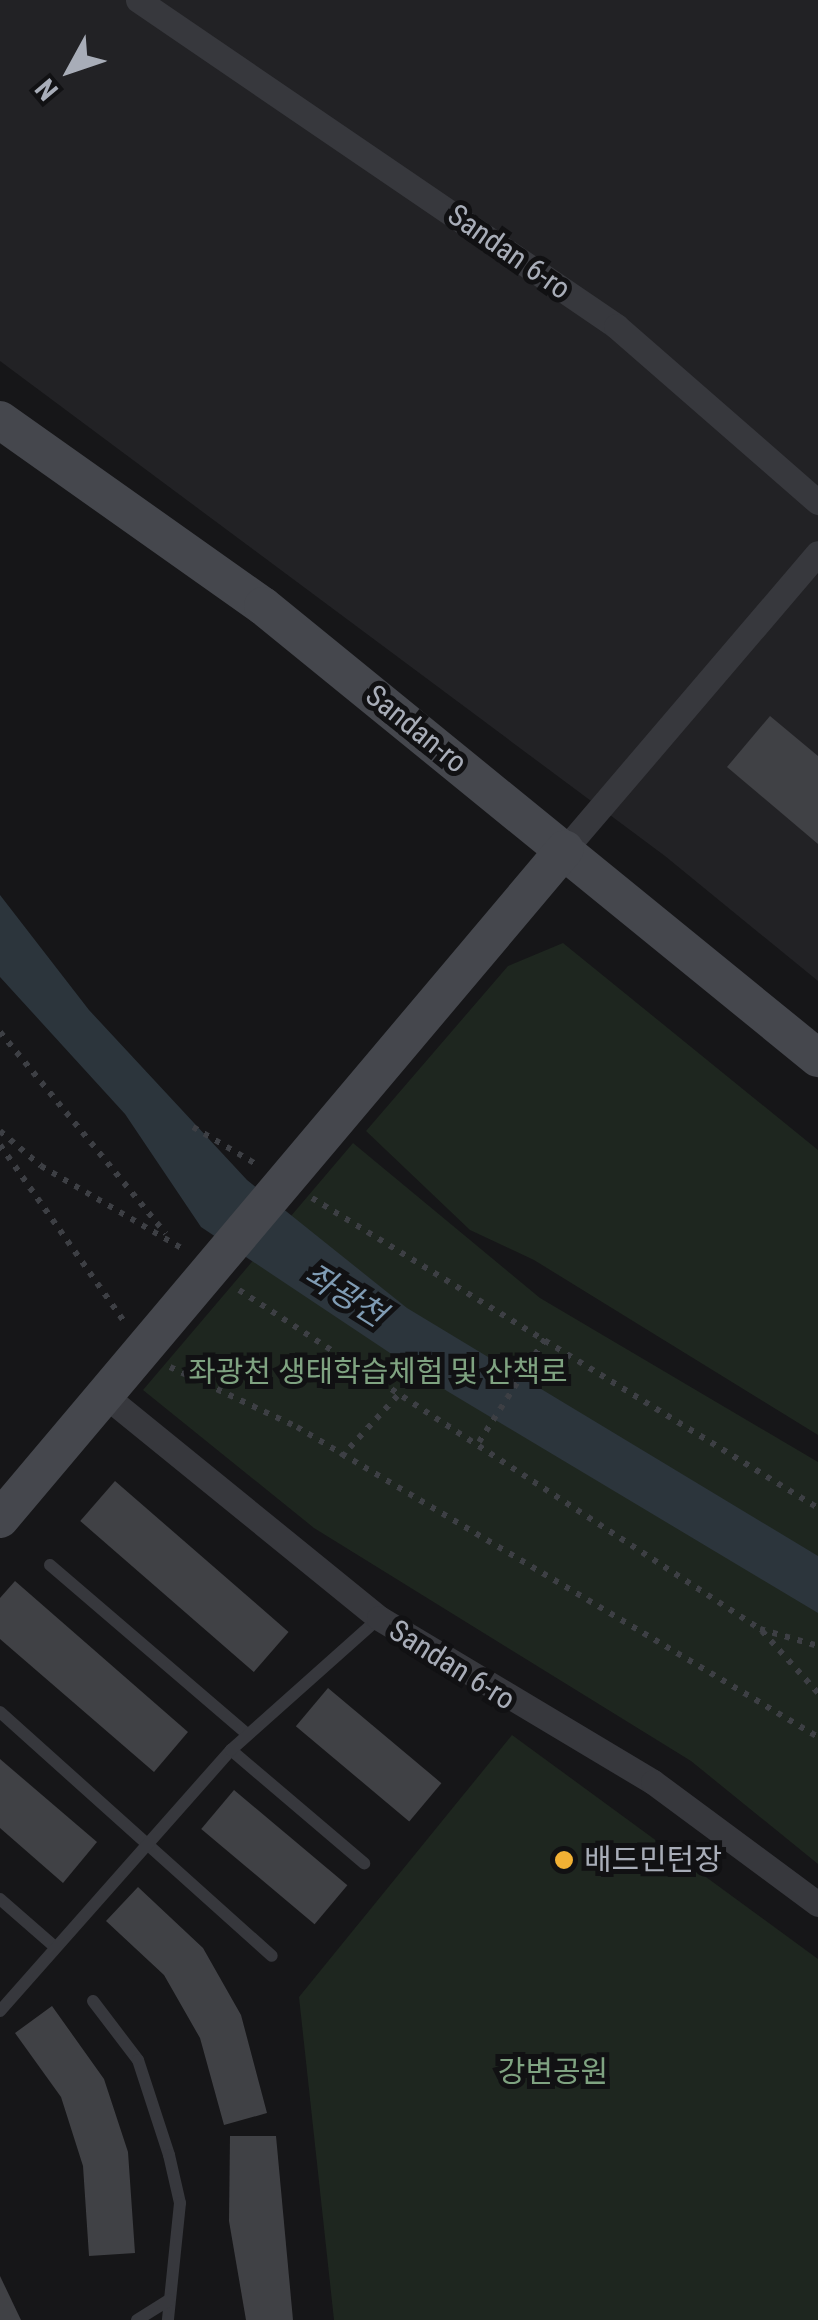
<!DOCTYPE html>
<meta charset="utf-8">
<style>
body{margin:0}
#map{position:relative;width:818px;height:2320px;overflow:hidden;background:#161618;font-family:"Roboto Condensed","Noto Sans KR",sans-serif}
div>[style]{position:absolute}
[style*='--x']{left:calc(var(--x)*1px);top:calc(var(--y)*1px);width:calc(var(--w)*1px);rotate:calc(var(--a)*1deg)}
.built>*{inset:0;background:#222225}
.green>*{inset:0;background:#1e261f}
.water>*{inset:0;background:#2c353c}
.building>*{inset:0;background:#404145;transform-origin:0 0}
.path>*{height:6px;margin-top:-3px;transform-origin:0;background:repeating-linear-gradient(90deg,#3d3f44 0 5px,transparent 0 13px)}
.lane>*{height:12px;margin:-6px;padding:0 6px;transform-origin:6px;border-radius:6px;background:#37383d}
.street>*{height:25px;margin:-12.5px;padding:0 12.5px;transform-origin:12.5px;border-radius:12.5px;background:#37383d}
.secondary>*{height:38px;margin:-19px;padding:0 19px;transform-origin:19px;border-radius:19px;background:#45474d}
.dots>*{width:28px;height:28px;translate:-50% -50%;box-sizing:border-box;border:5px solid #111113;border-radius:50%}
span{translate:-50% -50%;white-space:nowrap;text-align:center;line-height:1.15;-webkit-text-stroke:10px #111113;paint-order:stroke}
.street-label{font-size:30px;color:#a8adb8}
.park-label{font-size:30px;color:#7fa381}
.poi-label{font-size:30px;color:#a8adb8}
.left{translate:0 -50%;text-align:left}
.water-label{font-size:32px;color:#7f9bb3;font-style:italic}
.north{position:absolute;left:20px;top:20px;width:100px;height:100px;-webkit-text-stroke:8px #111113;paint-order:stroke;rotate:230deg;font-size:28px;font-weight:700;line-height:40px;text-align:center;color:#a8adb8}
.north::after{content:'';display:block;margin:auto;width:35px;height:45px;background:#a8adb8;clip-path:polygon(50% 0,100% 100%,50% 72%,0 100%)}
</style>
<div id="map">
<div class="built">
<div style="clip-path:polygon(0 0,818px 0,818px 981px,665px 856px,0 361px)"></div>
</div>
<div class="green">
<div style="clip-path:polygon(563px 943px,818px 1150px,818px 1435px,534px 1260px,470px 1230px,366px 1131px,508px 966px)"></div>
<div style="clip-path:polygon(353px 1143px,540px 1298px,818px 1462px,818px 1864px,691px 1761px,314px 1528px,143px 1390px)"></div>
<div style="clip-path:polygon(512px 1735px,818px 1959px,818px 2320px,334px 2320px,299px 1997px)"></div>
</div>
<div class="water">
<div style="clip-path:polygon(0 895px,89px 1010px,247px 1180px,407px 1308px,818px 1556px,818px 1613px,447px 1391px,201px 1227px,125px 1114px,0 977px)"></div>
</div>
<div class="building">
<div style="clip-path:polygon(770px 716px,818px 756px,818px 844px,727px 767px)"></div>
<div style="left:115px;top:1481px;width:230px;height:53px;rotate:41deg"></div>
<div style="clip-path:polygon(15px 1581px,188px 1732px,154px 1772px,0 1639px,0 1598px)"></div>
<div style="left:328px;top:1688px;width:148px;height:50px;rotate:40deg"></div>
<div style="clip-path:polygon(0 1759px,97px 1842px,63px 1883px,0 1828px)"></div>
<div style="left:234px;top:1790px;width:148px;height:51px;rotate:40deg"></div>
<div style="clip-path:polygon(138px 1887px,203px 1948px,241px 2015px,267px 2113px,224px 2125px,200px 2038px,164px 1975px,106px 1921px)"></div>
<div style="clip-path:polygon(52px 2006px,104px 2079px,128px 2152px,135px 2253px,89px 2256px,83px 2166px,61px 2097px,15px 2033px)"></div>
<div style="clip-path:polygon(230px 2136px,276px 2136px,293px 2320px,246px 2320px,229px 2221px)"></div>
<div style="clip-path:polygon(0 2276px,21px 2320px,0 2320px)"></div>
</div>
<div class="path">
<div style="--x:0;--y:1032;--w:261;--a:50.6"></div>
<div style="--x:193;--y:1127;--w:71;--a:30.5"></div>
<div style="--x:0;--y:1131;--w:54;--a:40.5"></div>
<div style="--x:41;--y:1166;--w:167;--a:30.3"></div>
<div style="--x:0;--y:1145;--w:214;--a:54.9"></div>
<div style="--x:312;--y:1198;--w:593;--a:31.49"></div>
<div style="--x:239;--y:1290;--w:622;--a:33.05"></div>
<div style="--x:760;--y:1629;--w:60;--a:16.3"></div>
<div style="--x:170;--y:1367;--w:140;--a:25.3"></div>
<div style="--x:297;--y:1427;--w:606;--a:30.75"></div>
<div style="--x:479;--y:1442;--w:126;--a:-57.3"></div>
<div style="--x:341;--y:1457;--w:87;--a:-47.3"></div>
<div style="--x:762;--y:1631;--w:84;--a:47.9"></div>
</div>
<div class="lane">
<div style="--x:50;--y:1565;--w:260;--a:40.6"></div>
<div style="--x:0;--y:1712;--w:365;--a:41.9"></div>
<div style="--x:231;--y:1750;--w:175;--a:40.4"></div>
<div style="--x:0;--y:1899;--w:73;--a:41.1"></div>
<div style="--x:93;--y:2001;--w:74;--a:52.7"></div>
<div style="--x:138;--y:2060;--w:100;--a:71.9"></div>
<div style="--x:169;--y:2155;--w:49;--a:77.1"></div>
<div style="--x:180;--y:2203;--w:118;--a:95.9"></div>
<div style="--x:0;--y:2011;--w:349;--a:-48.5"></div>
<div style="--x:231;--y:1750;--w:198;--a:-41.7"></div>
<div style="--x:137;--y:2320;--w:38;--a:-32"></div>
</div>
<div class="street">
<div style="--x:138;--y:0;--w:579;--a:34.29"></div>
<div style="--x:616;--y:326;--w:268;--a:41.1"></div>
<div style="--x:565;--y:849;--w:389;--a:-49.5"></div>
<div style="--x:107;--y:1397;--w:350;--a:39.1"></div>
<div style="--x:379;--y:1618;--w:319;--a:30.9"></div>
<div style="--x:653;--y:1782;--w:205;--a:36.5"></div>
</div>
<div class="secondary">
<div style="--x:0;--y:420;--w:322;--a:35.3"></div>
<div style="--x:263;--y:606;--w:716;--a:39.16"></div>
<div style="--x:0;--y:1519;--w:876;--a:-49.86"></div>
</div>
<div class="dots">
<div style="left:564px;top:1860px;background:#f2b134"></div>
</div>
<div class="street-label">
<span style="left:509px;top:252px;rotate:35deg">Sandan 6-ro</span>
<span style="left:416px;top:729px;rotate:39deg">Sandan-ro</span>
<span style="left:452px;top:1665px;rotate:32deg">Sandan 6-ro</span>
</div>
<div class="park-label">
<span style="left:378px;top:1372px">좌광천 생태학습체험 및 산책로</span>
<span style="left:553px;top:2072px">강변공원</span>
</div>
<div class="poi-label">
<span class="left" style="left:584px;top:1860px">배드민턴장</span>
</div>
<div class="water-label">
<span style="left:345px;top:1295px;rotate:32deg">좌광천</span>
</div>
<div class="north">N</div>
</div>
